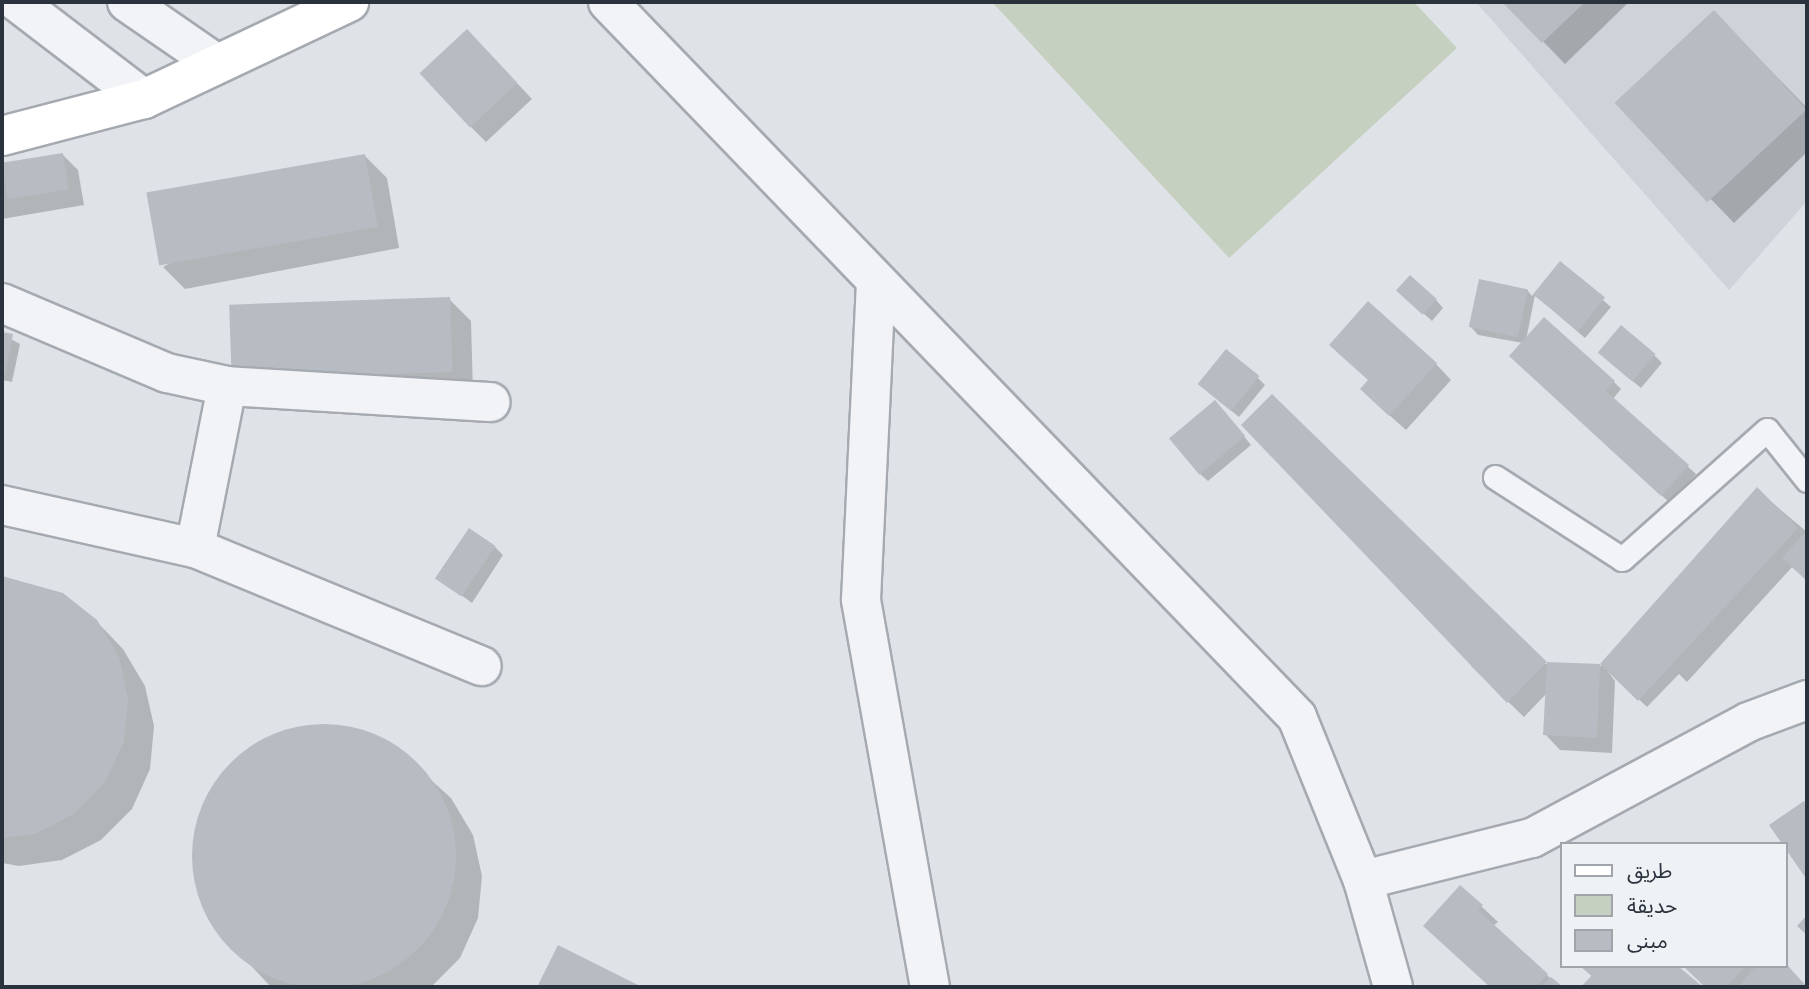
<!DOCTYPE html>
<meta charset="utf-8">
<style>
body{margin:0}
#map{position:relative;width:1809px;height:989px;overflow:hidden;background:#dfe3e7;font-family:"Fira Sans Condensed","Noto Sans Arabic",sans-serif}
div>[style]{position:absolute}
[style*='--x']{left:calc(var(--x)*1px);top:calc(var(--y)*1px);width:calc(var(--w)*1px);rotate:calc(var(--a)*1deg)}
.built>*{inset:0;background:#ced2d9}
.green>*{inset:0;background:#c6d0c1}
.shadow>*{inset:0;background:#0003}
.building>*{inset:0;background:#b7bcc3;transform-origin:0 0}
.round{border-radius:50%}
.roads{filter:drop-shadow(2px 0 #a5aab1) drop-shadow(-2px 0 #a5aab1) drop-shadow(0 2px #a5aab1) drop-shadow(0 -2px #a5aab1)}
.service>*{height:23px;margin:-11.5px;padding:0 11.5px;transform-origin:11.5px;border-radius:11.5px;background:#f2f3f6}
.minor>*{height:38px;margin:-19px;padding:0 19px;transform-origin:19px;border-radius:19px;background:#f2f3f6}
.secondary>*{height:38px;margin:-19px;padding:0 19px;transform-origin:19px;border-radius:19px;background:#fff}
span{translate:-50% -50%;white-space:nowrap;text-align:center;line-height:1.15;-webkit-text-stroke:5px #eff2f5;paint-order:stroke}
.frame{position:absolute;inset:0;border:4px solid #2a323d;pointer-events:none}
.legend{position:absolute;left:1560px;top:842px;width:228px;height:126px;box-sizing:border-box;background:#eff2f5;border:2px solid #a0a5ab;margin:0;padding:9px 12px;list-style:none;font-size:21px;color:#2a323d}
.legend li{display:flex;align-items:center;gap:14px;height:35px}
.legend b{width:35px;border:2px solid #a0a5ab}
</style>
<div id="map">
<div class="built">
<div style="clip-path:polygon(1476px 2px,1807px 2px,1807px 201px,1729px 290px)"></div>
</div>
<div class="green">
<div style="clip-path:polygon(992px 2px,1414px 2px,1457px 48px,1229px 258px)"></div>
</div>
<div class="shadow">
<div style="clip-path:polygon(1505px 2px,1629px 2px,1565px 64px)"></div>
<div style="clip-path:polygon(1714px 12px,1807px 108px,1807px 152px,1734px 223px,1619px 104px)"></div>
<div style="clip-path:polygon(483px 47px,532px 99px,486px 142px,470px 126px)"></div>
<div style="clip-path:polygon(63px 155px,78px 170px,84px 205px,2px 219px,2px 165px)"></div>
<div style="clip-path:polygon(365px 156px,387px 178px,399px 248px,185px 289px,163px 267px)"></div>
<div style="clip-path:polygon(1560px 263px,1611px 307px,1585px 338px,1535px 295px,1526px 340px,1614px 382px,1621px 389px,1613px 399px,1696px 474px,1670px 503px,1519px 363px,1523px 343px,1478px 335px,1471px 327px,1527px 290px,1532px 296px)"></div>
<div style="clip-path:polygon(1406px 298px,1436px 300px,1443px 308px,1432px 321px)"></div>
<div style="clip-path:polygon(449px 299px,471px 321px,473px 393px,255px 401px)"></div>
<div style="clip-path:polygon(2px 334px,20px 344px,12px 382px,2px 380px)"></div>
<div style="clip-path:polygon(1654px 355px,1662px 363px,1641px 388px,1608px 361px)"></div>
<div style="clip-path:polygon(1436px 364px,1451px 380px,1406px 430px,1378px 405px,1370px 380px)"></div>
<div style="clip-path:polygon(1257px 377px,1265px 385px,1239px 417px,1208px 392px)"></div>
<div style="clip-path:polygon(1223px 410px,1251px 445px,1208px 481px,1200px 474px)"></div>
<div style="clip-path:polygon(1757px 490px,1807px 532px,1807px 579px,1793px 566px,1687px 682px,1679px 674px,1647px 707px,1604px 666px,1615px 681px,1612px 753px,1560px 750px,1545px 734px,1547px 693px,1524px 717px,1471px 666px,1506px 626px,1546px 664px,1601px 666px,1632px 634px,1654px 650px,1632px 628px)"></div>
<div style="clip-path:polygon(495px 547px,503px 555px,472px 603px,438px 578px)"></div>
<div style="clip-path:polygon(2px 578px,62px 594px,96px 621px,123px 649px,145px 686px,154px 726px,150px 769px,132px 809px,101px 840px,62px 860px,19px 866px,2px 863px)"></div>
<div style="clip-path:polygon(309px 726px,351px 728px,390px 743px,451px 798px,473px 835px,482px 876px,478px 918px,460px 958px,431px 987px,271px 987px,210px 922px,195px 881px,194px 837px,207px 796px,233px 762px,268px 738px)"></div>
<div style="clip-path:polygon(1461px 887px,1498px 922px,1493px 926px,1560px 987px,1491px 987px,1441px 941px)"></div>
<div style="clip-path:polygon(559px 948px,638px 987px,539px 987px)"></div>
<div style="clip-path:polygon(1580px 966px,1675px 966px,1700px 987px,1583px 987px,1593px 977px)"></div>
<div style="clip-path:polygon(1685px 966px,1785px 966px,1807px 987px,1705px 987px)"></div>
</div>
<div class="building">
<div style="clip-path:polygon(1502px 2px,1585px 2px,1542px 43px)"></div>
<div style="left:1714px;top:10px;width:136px;height:136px;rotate:47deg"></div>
<div style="left:467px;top:29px;width:74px;height:65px;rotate:47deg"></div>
<div style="left:63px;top:153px;width:37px;height:62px;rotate:81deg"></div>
<div style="left:365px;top:154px;width:74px;height:222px;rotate:80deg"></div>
<div style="left:1560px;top:261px;width:58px;height:43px;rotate:39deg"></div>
<div style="left:1410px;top:275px;width:36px;height:21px;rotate:42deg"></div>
<div style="left:1479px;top:279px;width:50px;height:49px;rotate:12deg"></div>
<div style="left:450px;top:297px;width:75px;height:221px;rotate:88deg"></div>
<div style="clip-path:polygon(1368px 301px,1437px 363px,1389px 416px,1360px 389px,1368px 380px,1329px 345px)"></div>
<div style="clip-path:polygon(1544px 317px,1615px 381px,1606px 391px,1689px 465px,1661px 496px,1509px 356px)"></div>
<div style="left:1621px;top:325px;width:45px;height:36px;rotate:40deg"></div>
<div style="clip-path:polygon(2px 332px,13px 334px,5px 375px,2px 374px)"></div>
<div style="left:1226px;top:349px;width:43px;height:45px;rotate:39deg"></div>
<div style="clip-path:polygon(1272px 394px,1547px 662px,1507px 703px,1241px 425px)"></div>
<div style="left:1215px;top:400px;width:47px;height:60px;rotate:50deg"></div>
<div style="clip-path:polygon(1757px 487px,1798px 528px,1638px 701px,1600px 664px,1597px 738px,1543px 735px,1547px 662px,1600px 664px)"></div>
<div style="left:469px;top:528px;width:32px;height:61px;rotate:34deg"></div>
<div style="clip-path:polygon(1807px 530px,1807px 581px,1782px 558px)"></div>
<div style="clip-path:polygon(2px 576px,63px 593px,97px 620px,119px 657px,128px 698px,124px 742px,105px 782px,74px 814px,35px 834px,2px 838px)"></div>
<div class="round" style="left:192px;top:724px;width:264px;height:264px"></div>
<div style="clip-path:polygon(1804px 801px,1807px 806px,1807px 880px,1769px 825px)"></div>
<div style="clip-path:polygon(1460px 885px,1483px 905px,1478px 910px,1548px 974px,1536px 987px,1490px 987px,1423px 926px)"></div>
<div style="clip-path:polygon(1807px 915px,1807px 935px,1797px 926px)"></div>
<div style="clip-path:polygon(558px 945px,642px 987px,537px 987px)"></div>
<div style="clip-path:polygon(1581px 966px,1678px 966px,1703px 987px,1606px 987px,1597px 979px,1604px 987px,1581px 987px,1592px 975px)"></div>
<div style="clip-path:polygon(1683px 966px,1746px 966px,1726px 987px,1705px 987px)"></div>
<div style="clip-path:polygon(1756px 966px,1788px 966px,1807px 987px,1738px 987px)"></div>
<div style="clip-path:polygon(1551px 977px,1563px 987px,1541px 987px)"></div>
</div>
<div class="roads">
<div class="service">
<div style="--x:1495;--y:477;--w:151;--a:32.8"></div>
<div style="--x:1622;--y:559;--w:194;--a:-41.7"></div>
<div style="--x:1767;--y:430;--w:64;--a:51.3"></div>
</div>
<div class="minor">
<div style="--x:17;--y:2;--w:160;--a:37.4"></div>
<div style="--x:127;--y:2;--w:109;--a:34.6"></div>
<div style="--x:608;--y:2;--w:993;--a:46.06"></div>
<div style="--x:1297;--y:717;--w:176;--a:68"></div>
<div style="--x:1363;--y:880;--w:111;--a:74.3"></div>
<div style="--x:876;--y:282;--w:318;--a:92.7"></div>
<div style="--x:861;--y:600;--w:393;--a:79.9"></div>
<div style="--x:2;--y:303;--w:179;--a:23"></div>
<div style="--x:167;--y:373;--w:61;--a:12.2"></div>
<div style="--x:227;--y:386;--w:264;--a:3.5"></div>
<div style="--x:2;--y:505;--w:198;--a:12.6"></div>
<div style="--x:195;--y:548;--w:165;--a:-78.8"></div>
<div style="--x:195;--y:548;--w:310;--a:22.4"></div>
<div style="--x:1363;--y:880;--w:174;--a:-14"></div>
<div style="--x:1532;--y:838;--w:245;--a:-28.2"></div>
<div style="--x:1748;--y:722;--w:63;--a:-20.4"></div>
</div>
<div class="secondary">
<div style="--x:2;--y:136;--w:147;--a:-14.6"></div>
<div style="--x:144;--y:99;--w:227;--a:-25.3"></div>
</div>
</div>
<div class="frame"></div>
<ul class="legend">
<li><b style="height:9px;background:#fff"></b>طريق</li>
<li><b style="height:19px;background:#c6d0c1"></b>حديقة</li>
<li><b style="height:19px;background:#b7bcc3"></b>مبنى</li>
</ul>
</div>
